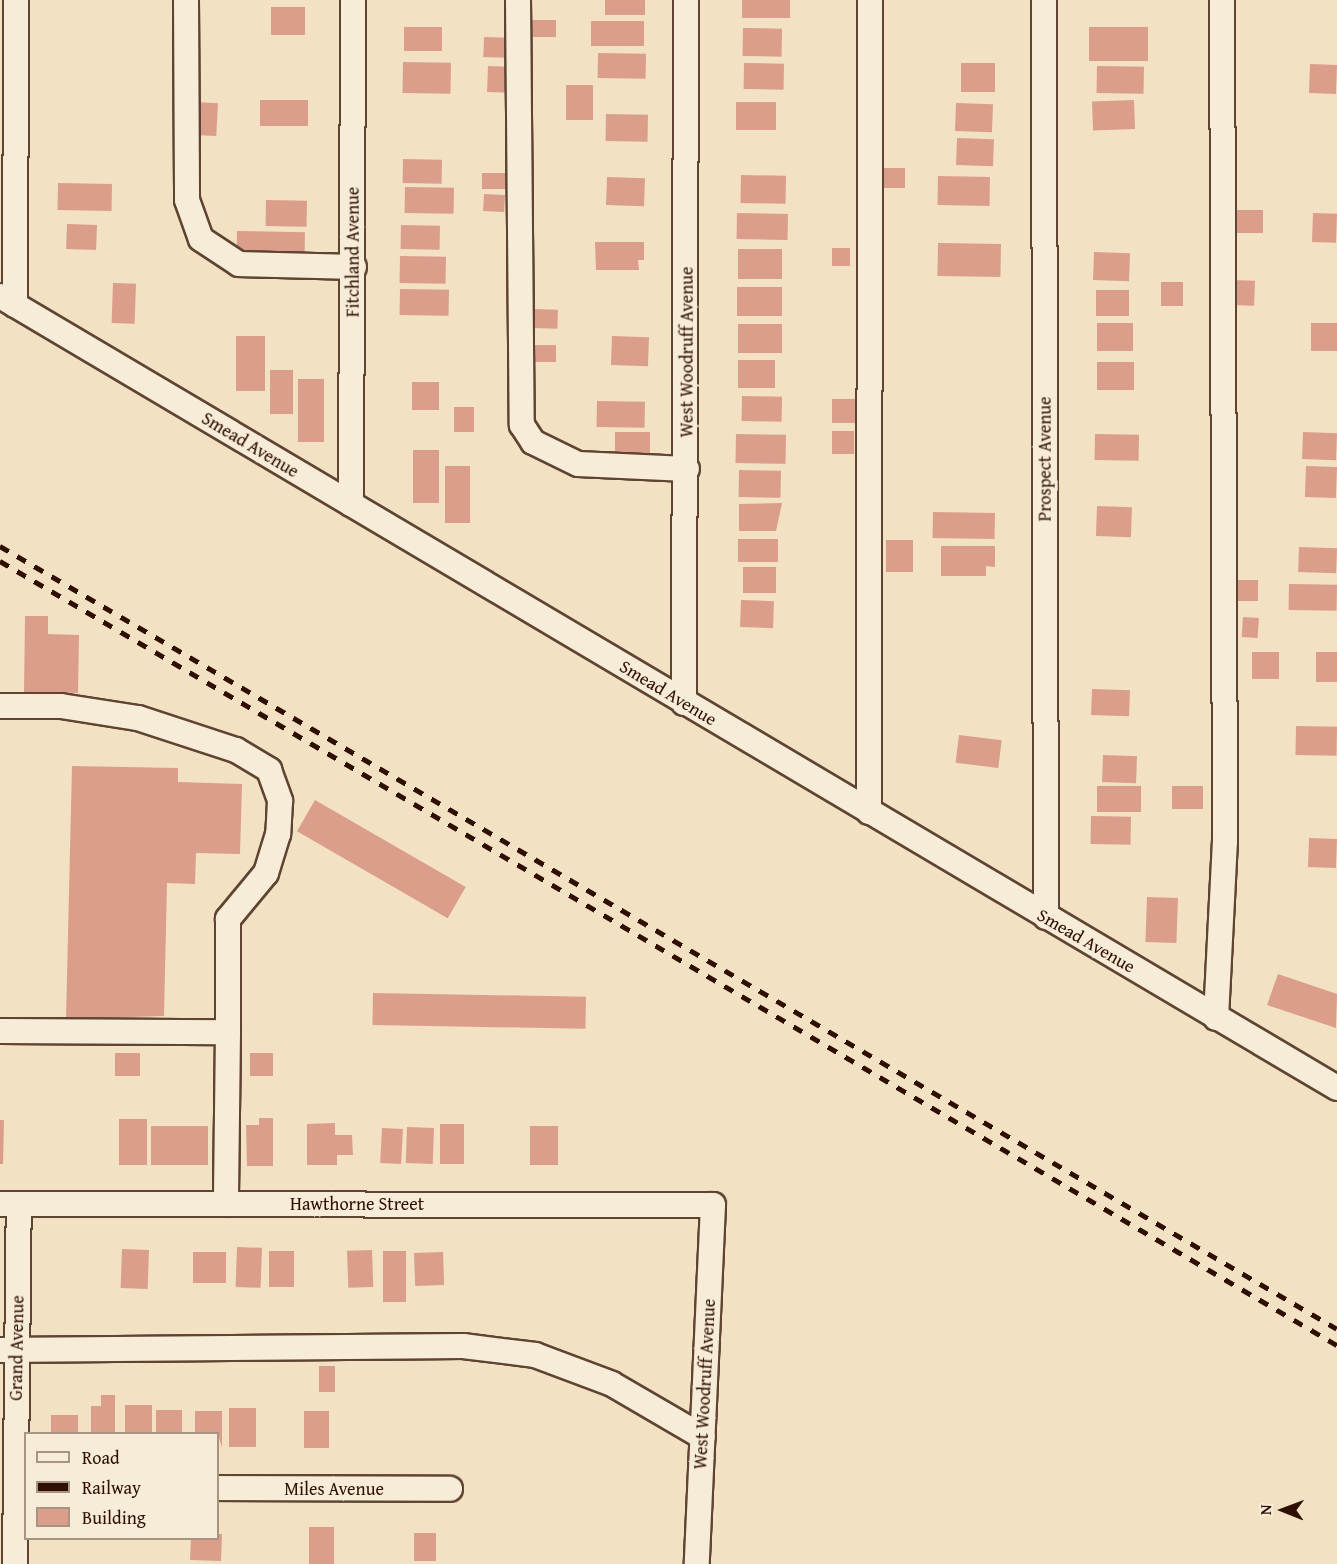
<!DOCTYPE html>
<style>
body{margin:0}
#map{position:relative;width:1337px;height:1564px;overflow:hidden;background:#f3e1c3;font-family:"Gentium Book Plus",serif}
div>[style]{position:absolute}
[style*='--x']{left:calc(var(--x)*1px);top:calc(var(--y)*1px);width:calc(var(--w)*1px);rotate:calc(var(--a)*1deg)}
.building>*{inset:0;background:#db9e8a;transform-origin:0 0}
.roads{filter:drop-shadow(2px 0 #5f4432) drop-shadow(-2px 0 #5f4432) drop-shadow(0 2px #5f4432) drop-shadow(0 -2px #5f4432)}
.minor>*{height:24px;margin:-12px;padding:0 12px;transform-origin:12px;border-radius:12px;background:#f7ecd8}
.rail>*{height:4.5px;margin-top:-2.25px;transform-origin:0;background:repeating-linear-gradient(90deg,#2e0f02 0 10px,transparent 0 20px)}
span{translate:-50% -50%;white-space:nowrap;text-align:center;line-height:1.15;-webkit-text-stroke:6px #f7ecd8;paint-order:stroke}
.street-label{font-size:18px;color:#2e0f02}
.legend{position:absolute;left:24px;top:1432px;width:195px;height:108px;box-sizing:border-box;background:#f7ecd8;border:2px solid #a79482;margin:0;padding:8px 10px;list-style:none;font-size:18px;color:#2e0f02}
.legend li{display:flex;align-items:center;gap:12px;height:30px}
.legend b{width:30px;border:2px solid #a79482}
.north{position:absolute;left:1253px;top:1480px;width:60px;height:60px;-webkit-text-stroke:4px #f7ecd8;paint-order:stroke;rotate:271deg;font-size:16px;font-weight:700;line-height:24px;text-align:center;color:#2e0f02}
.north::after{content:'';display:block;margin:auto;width:21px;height:27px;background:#2e0f02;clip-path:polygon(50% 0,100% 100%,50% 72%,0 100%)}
</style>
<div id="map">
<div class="building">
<div style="left:605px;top:0;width:40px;height:15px"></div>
<div style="left:742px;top:0;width:48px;height:18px"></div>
<div style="left:271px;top:7px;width:34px;height:28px"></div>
<div style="left:556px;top:20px;width:17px;height:25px;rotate:90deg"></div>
<div style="left:591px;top:21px;width:53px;height:25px"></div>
<div style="left:404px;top:27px;width:38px;height:24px"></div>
<div style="left:1089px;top:27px;width:59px;height:34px"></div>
<div style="left:743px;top:28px;width:39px;height:28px;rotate:1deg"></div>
<div style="left:484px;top:37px;width:24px;height:20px;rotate:2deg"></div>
<div style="left:598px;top:53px;width:48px;height:25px;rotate:1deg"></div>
<div style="left:403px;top:62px;width:48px;height:31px;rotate:1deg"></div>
<div style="left:744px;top:63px;width:40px;height:26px;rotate:1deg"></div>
<div style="left:961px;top:63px;width:34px;height:29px"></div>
<div style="left:1310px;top:64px;width:27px;height:29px;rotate:2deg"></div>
<div style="left:488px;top:66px;width:24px;height:26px;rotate:2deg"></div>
<div style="left:1097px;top:66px;width:47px;height:27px;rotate:1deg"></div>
<div style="left:566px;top:85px;width:27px;height:35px"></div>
<div style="left:260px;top:100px;width:48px;height:26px"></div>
<div style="left:1134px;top:100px;width:29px;height:42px;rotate:88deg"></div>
<div style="left:196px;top:102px;width:22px;height:33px;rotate:3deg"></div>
<div style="left:736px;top:102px;width:40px;height:28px"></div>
<div style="left:956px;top:103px;width:37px;height:28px;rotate:2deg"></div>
<div style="left:606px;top:114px;width:42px;height:27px;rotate:1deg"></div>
<div style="left:957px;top:138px;width:37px;height:27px;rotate:2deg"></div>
<div style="left:403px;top:159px;width:39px;height:24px;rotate:1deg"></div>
<div style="left:879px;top:168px;width:26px;height:20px"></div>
<div style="left:482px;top:173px;width:24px;height:16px"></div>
<div style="left:741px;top:175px;width:45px;height:28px;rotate:1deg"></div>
<div style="left:938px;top:176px;width:52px;height:29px;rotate:1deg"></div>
<div style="left:607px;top:177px;width:38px;height:28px;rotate:2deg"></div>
<div style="left:58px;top:183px;width:54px;height:27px;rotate:1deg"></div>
<div style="left:405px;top:187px;width:49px;height:26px;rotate:1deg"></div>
<div style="left:484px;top:194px;width:21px;height:17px;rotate:3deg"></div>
<div style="left:266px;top:200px;width:41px;height:26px;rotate:1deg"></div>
<div style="left:1237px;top:210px;width:26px;height:23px"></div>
<div style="left:737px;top:213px;width:51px;height:26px;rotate:1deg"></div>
<div style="left:1313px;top:213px;width:24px;height:29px;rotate:2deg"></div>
<div style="left:67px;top:224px;width:30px;height:25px;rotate:2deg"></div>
<div style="left:401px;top:225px;width:39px;height:24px;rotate:1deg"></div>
<div style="left:237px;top:231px;width:68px;height:26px;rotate:1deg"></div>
<div style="clip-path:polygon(595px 242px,644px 242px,644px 260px,638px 260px,639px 270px,596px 270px)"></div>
<div style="left:938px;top:243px;width:63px;height:33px;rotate:1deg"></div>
<div style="left:832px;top:248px;width:18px;height:18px"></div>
<div style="left:738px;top:249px;width:44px;height:30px"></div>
<div style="left:1094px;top:252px;width:36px;height:28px;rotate:2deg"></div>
<div style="left:400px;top:256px;width:46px;height:27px;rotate:1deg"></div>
<div style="left:1230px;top:280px;width:25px;height:25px;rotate:2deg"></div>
<div style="left:1161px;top:282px;width:22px;height:24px"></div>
<div style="left:113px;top:283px;width:23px;height:40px;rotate:2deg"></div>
<div style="left:737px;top:287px;width:45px;height:29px"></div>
<div style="left:400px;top:289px;width:49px;height:26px;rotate:1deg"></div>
<div style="left:1096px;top:290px;width:33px;height:26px"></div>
<div style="left:534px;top:309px;width:24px;height:19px;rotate:2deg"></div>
<div style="left:1097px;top:323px;width:36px;height:28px"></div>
<div style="left:1311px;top:323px;width:26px;height:28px"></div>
<div style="left:738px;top:324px;width:44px;height:29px"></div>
<div style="left:236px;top:336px;width:29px;height:55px"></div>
<div style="left:612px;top:336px;width:37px;height:29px;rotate:2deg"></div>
<div style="left:530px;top:345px;width:26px;height:17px"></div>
<div style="left:738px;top:360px;width:37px;height:28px"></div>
<div style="left:1097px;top:362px;width:37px;height:28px"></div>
<div style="left:270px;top:370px;width:23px;height:44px"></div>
<div style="left:298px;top:379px;width:26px;height:63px"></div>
<div style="left:412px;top:382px;width:27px;height:28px"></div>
<div style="left:742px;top:396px;width:40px;height:25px;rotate:1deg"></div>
<div style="left:832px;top:399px;width:24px;height:24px"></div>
<div style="left:597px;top:401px;width:48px;height:26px;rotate:1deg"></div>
<div style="left:454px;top:407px;width:20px;height:25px"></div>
<div style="left:832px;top:431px;width:22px;height:23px"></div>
<div style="left:615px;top:432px;width:35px;height:27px"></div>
<div style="left:1303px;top:432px;width:34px;height:27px;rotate:2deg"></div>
<div style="left:736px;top:434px;width:50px;height:29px;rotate:1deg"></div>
<div style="left:1095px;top:434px;width:44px;height:26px;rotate:1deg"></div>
<div style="left:413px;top:450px;width:26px;height:53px"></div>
<div style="left:445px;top:466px;width:25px;height:57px"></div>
<div style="left:1306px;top:466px;width:31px;height:31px;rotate:2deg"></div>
<div style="left:739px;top:470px;width:42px;height:27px;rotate:1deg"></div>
<div style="clip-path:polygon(782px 503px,776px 531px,739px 531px,739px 504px)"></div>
<div style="left:1097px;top:506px;width:35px;height:30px;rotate:2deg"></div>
<div style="left:933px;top:512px;width:62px;height:26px;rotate:1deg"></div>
<div style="left:738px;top:539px;width:40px;height:23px"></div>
<div style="left:886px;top:540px;width:27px;height:32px"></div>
<div style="clip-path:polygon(941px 546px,995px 546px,995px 567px,986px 566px,986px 576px,941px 576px)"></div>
<div style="left:1299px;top:547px;width:38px;height:25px;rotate:2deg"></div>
<div style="left:743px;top:567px;width:33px;height:26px"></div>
<div style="left:1258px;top:580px;width:21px;height:27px;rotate:90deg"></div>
<div style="left:1289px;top:584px;width:48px;height:26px;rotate:1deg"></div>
<div style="left:741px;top:600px;width:33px;height:27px;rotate:2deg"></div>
<div style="clip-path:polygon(25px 616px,48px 616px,48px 634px,79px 635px,78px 693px,24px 692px)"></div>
<div style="left:1243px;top:617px;width:16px;height:20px;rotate:4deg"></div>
<div style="left:1279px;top:652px;width:27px;height:27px;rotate:90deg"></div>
<div style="left:1316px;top:652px;width:21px;height:30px"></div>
<div style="left:1092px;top:689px;width:38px;height:26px;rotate:2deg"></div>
<div style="left:1296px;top:726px;width:41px;height:29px;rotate:1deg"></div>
<div style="left:959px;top:735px;width:43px;height:28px;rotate:7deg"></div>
<div style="left:1103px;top:755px;width:34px;height:27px;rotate:2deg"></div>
<div style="clip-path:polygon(72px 766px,178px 768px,178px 782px,242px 784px,240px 854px,196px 853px,195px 884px,167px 883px,164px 1016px,66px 1019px)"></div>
<div style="left:1097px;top:786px;width:44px;height:26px"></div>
<div style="left:1172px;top:786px;width:31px;height:23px"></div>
<div style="left:315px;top:800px;width:174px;height:36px;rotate:30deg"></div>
<div style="left:1091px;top:816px;width:40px;height:28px;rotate:1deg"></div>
<div style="left:1309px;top:838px;width:28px;height:29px;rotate:2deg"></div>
<div style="left:1147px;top:897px;width:31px;height:45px;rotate:2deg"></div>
<div style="clip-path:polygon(1278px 974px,1337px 994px,1336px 1028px,1267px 1005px)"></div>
<div style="left:373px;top:993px;width:213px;height:32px;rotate:1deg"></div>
<div style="left:115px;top:1053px;width:25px;height:23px"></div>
<div style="left:250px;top:1053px;width:23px;height:23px"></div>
<div style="clip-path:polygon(259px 1118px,273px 1118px,273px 1166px,247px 1166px,246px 1125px,259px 1125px)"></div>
<div style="left:119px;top:1119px;width:28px;height:46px"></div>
<div style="clip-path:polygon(0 1120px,4px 1120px,3px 1164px,0 1164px)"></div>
<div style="clip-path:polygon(335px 1123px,335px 1135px,352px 1135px,353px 1155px,337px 1155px,337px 1165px,307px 1165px,307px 1124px)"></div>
<div style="left:440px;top:1124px;width:24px;height:40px"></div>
<div style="left:208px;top:1126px;width:39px;height:57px;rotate:90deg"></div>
<div style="left:530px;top:1126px;width:28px;height:39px"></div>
<div style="left:407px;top:1127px;width:27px;height:36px;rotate:2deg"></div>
<div style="left:382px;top:1128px;width:21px;height:35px;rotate:3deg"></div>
<div style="left:237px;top:1247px;width:25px;height:40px;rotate:2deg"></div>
<div style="left:122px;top:1249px;width:27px;height:39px;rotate:2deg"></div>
<div style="left:372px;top:1250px;width:37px;height:25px;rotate:88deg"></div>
<div style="left:269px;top:1251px;width:25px;height:36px"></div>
<div style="left:383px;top:1251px;width:23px;height:51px"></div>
<div style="left:193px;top:1252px;width:33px;height:31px"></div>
<div style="left:443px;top:1252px;width:33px;height:29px;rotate:88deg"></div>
<div style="left:319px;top:1366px;width:16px;height:26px"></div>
<div style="clip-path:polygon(101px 1395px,115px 1395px,115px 1434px,91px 1434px,91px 1406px,101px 1406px)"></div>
<div style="left:152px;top:1405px;width:29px;height:27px;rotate:90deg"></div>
<div style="left:229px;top:1408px;width:27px;height:39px"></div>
<div style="left:156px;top:1410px;width:26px;height:24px"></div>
<div style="clip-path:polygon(195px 1411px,222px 1411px,222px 1448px,218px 1434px,195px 1434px)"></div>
<div style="left:304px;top:1411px;width:25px;height:37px"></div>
<div style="left:78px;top:1415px;width:19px;height:27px;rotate:90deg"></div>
<div style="left:309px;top:1527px;width:25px;height:37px"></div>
<div style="left:414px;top:1533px;width:22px;height:28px"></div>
<div style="clip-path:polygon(218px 1534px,222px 1534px,221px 1561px,190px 1560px,191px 1538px,218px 1538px)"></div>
</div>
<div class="roads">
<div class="minor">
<div style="--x:186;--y:0;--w:200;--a:89.7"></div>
<div style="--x:187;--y:200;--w:41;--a:70.3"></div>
<div style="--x:201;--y:239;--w:45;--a:33.3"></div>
<div style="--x:239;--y:264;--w:115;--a:1.5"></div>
<div style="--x:518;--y:0;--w:425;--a:89.5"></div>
<div style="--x:522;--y:425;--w:20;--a:57"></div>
<div style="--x:533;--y:442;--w:50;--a:26.1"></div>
<div style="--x:578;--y:464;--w:109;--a:2.6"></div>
<div style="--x:1044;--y:0;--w:917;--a:89.88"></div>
<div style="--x:0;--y:296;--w:1554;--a:30.64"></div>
<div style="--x:15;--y:305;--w:305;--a:-89.8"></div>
<div style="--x:351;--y:504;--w:504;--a:-89.77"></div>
<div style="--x:684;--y:703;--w:703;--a:-89.84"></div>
<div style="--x:0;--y:706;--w:61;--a:0"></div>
<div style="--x:61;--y:706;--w:78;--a:8.9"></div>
<div style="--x:138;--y:718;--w:103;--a:18.1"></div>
<div style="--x:236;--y:750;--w:39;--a:31"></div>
<div style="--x:269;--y:770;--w:33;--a:70"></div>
<div style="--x:280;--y:801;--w:33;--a:93"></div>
<div style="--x:278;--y:834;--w:41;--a:107.1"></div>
<div style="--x:266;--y:873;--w:60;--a:129.6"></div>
<div style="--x:228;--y:919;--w:113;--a:90"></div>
<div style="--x:869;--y:812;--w:812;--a:-89.93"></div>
<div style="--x:1216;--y:1018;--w:177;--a:-87.1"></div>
<div style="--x:1225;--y:841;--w:841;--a:-90.2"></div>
<div style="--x:0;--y:1031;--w:228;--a:0.3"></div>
<div style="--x:228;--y:1032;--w:172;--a:90.7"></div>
<div style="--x:0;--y:1204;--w:713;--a:0.08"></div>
<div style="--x:713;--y:1205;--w:359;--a:92.6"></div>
<div style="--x:0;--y:1350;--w:463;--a:-0.5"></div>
<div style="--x:463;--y:1346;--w:73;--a:7.1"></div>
<div style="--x:535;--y:1355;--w:82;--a:20.6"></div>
<div style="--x:612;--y:1384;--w:105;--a:30.2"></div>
<div style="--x:218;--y:1488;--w:232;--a:0.2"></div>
<div style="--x:15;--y:1564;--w:360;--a:-89.4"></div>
</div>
</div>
<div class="rail">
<div style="--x:0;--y:546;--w:1549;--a:30.35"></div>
<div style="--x:0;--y:561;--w:1550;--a:30.39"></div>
</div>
<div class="street-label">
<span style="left:353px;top:252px;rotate:-90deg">Fitchland Avenue</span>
<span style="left:687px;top:352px;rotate:-90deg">West Woodruff Avenue</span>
<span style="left:250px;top:445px;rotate:31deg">Smead Avenue</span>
<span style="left:1045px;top:459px;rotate:-90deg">Prospect Avenue</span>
<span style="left:668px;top:693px;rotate:31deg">Smead Avenue</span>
<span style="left:1086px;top:941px;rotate:30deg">Smead Avenue</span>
<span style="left:357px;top:1204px">Hawthorne Street</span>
<span style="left:17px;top:1348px;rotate:-89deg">Grand Avenue</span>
<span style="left:705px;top:1384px;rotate:-87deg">West Woodruff Avenue</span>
<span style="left:334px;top:1489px">Miles Avenue</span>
</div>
<ul class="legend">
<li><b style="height:8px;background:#f7ecd8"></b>Road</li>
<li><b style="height:8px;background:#2e0f02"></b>Railway</li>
<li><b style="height:16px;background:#db9e8a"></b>Building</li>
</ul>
<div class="north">N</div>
</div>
